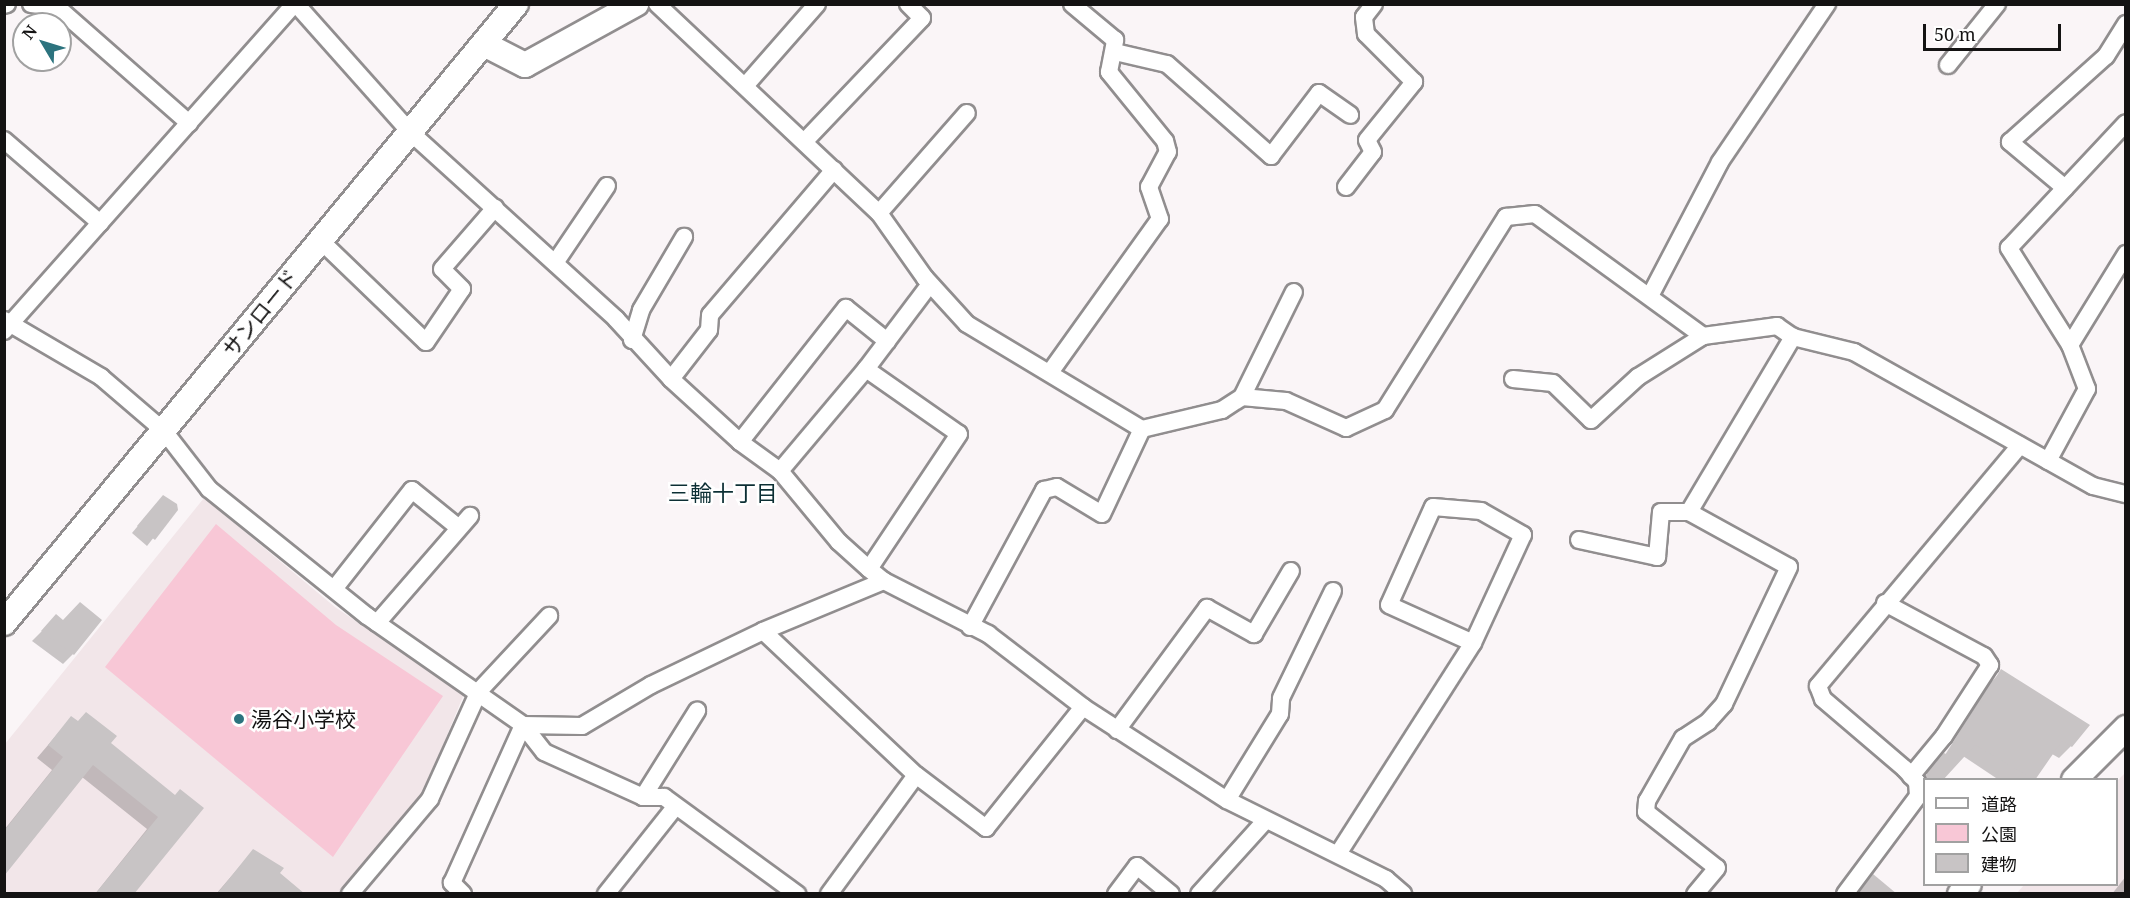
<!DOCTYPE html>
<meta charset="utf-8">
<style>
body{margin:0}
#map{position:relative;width:2130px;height:898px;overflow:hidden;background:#faf5f7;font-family:"Noto Serif","Noto Sans JP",serif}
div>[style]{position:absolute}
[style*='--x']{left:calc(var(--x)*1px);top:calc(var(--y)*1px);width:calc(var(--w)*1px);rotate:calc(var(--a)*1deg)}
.built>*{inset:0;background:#f2e6e9}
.green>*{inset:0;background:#f8c7d6}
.shadow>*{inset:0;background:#0003}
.building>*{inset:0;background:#c8c4c5}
.roads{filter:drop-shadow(2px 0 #918e8f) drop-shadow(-2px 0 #918e8f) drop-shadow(0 2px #918e8f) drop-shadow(0 -2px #918e8f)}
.street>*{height:16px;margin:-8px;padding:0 8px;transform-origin:8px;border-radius:8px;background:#fff}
.secondary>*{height:24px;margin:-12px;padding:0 12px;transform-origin:12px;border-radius:12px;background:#fff}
.dots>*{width:16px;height:16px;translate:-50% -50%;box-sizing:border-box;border:3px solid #fff;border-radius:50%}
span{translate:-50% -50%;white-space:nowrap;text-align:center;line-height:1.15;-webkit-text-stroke:5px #fff;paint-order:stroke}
.street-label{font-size:21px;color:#141313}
.poi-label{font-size:21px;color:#141313}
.left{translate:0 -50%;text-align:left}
.neighbourhood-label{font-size:22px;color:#0c2f34}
.frame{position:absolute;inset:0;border:6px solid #141313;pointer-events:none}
.legend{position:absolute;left:1923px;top:778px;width:195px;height:108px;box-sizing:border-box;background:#fff;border:2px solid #a1a1a1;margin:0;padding:8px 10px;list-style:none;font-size:18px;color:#141313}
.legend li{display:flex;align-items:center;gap:12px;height:30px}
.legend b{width:30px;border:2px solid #a1a1a1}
.north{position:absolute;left:12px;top:12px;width:60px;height:60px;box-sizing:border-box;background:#fff;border:2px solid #a1a1a1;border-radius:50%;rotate:308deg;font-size:16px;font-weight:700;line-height:24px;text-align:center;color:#141313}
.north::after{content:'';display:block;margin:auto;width:21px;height:27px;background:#2c737e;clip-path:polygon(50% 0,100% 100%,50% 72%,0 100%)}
.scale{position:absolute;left:1923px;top:24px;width:138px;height:27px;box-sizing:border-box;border:3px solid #141313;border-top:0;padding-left:8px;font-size:18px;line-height:21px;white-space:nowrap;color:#141313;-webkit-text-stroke:4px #fff;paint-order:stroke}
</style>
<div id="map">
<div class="built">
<div style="clip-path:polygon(204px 498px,335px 607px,464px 694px,420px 801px,342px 893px,5px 894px,5px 744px)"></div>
<div style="clip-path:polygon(2125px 773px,2125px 893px,2017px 893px,2024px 885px,2116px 884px,2117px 781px)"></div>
</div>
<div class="green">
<div style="clip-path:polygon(216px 524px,336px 625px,443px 696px,333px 857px,105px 667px)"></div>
</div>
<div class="shadow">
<div style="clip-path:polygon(157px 503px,176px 509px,147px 546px,132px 533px)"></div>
<div style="clip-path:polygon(63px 621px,73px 654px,63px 664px,32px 641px,46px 627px)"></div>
<div style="clip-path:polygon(2002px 671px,2071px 746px,2059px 758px,2052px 754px,2033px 780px,1999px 780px,1963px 756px,1943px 777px,1947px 780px,1924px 780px,1924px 809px,1917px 803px,1916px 786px,1945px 755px,1990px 683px)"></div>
<div style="clip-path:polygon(71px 718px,175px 797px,132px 894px,95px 894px,147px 829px,82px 777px,4px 874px,4px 830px,52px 770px,37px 758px)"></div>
<div style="clip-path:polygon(253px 851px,291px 894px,216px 894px)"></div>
<div style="clip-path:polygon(2126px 876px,2126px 894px,2112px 894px)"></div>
</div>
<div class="building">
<div style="clip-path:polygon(163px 495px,177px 504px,178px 510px,155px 540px,137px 526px)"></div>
<div style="clip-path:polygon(80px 602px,102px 620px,74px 655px,41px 631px,56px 614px,63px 620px)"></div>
<div style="clip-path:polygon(2001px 669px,2090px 725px,2072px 747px,2062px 741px,2035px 780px,1975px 745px,1943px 780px,1926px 774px,1944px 753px,1948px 755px)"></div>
<div style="clip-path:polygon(86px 712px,117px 736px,111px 743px,175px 795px,180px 789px,204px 808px,134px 894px,95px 894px,158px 817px,93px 765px,4px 876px,4px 831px,63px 757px,48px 745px,71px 716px,78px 721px)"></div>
<div style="clip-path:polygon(253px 849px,284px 868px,280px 873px,305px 894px,217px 894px)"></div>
<div style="clip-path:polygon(1873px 874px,1897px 894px,1858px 894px)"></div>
</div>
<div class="roads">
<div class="street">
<div style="--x:31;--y:4;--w:26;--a:7"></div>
<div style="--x:57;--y:7;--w:176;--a:41.3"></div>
<div style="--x:296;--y:4;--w:170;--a:48.3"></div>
<div style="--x:409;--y:131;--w:280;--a:42.2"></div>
<div style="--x:616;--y:319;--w:81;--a:47.5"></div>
<div style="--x:671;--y:379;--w:93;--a:42.4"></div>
<div style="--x:740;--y:442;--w:49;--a:35.9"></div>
<div style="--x:780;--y:471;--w:92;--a:50.3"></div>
<div style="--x:839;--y:542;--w:40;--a:42"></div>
<div style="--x:869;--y:569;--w:19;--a:39"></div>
<div style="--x:884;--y:581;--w:117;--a:27"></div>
<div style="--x:988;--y:634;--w:120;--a:37.5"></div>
<div style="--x:1083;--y:707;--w:171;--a:32.9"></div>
<div style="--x:1227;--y:800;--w:178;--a:26.4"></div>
<div style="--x:1386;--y:879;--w:23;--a:41"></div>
<div style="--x:657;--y:4;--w:305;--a:43.3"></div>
<div style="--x:879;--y:213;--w:80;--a:54.7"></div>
<div style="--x:925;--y:278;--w:62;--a:47.6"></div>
<div style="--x:967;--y:324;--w:204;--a:31"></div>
<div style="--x:1142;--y:429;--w:82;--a:-13.4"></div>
<div style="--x:1222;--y:410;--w:24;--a:-33"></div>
<div style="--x:1242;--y:397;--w:44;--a:5.2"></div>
<div style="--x:1286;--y:401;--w:66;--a:24.2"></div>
<div style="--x:1346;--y:428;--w:43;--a:-24.8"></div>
<div style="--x:1385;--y:410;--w:228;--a:-57.9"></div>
<div style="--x:1506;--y:217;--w:29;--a:-6"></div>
<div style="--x:1535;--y:214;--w:208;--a:36"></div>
<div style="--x:1703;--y:336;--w:75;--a:-7.7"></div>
<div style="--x:1777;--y:326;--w:19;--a:35"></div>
<div style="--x:1793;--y:337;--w:63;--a:13.8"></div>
<div style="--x:1854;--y:352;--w:274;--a:29.3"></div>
<div style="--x:2093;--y:486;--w:34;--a:14"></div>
<div style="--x:4;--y:5;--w:3;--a:-18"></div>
<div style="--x:1115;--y:52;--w:53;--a:13"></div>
<div style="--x:1167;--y:64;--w:139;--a:41.5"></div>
<div style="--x:1271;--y:156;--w:79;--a:-52.7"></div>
<div style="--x:1319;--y:93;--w:38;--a:35"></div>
<div style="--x:1948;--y:65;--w:78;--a:-51.2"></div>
<div style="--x:745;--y:86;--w:109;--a:-48.7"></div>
<div style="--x:4;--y:140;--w:127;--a:40.8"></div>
<div style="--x:804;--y:142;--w:171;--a:-46.4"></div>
<div style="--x:922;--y:18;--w:20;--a:-135"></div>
<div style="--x:1346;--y:187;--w:44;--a:-52.4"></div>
<div style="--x:1373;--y:152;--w:13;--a:-117"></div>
<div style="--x:1367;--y:140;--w:75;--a:-51"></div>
<div style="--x:1414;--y:82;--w:68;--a:-135"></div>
<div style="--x:1366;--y:34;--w:17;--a:-97"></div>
<div style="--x:1364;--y:17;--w:16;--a:-52"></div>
<div style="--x:2065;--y:188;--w:72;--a:-140.1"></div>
<div style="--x:2010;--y:142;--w:129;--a:-41.9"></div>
<div style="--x:2106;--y:56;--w:38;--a:-58"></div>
<div style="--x:879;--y:213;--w:133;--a:-48.7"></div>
<div style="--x:320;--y:240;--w:147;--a:43.9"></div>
<div style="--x:426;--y:342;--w:64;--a:-55.8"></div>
<div style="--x:462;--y:289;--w:28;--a:-135"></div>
<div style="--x:442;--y:269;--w:81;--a:-49"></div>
<div style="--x:555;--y:263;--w:93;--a:-56"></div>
<div style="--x:1650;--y:296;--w:151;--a:-62.4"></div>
<div style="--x:1720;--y:162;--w:191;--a:-55.9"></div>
<div style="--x:4;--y:320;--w:113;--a:30.4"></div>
<div style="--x:101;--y:377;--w:83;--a:40.6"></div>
<div style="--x:164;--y:431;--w:73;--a:52.2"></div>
<div style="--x:209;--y:489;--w:203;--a:38.8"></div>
<div style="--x:367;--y:616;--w:190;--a:34.9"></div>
<div style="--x:523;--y:725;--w:34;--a:52"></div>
<div style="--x:544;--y:752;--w:109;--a:24.4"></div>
<div style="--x:643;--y:797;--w:21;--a:0"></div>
<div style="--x:664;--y:797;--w:165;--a:36.1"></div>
<div style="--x:4;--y:331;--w:437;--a:-48.4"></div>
<div style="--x:632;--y:340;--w:31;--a:-73"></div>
<div style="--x:641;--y:310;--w:85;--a:-59.5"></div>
<div style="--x:2070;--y:345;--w:107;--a:-58.4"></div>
<div style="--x:866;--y:369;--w:113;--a:35"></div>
<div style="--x:959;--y:434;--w:162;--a:123.7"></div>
<div style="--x:1051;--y:371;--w:187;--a:-54.4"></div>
<div style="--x:1160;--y:219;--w:34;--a:-109"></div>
<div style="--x:1149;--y:187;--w:40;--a:-62"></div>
<div style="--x:1168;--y:152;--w:11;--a:-105"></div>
<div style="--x:1165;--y:141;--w:89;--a:-129.1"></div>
<div style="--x:1109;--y:72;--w:33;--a:-79"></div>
<div style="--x:1115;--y:40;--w:56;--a:-140.1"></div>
<div style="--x:671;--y:379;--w:62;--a:-52.2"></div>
<div style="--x:709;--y:330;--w:15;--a:-86"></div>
<div style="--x:710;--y:315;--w:191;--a:-49.5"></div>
<div style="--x:1513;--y:379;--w:40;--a:5.7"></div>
<div style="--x:1553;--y:383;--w:53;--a:44.2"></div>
<div style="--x:1591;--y:420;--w:64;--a:-42.5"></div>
<div style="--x:1638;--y:377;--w:77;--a:-32.2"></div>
<div style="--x:1242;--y:397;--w:117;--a:-63.7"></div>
<div style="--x:740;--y:442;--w:171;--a:-51.7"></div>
<div style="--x:846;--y:308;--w:53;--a:38.8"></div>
<div style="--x:2048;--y:461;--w:82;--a:-61.6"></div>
<div style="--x:2087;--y:389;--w:47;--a:-111.1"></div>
<div style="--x:2070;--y:345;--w:115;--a:-122.2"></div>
<div style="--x:2009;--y:248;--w:171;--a:-46.9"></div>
<div style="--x:780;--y:471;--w:133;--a:-49.9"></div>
<div style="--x:866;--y:369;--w:106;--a:-53"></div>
<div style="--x:1689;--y:512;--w:114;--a:28.8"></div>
<div style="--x:1789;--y:567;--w:152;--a:115.4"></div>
<div style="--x:1724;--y:704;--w:24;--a:132"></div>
<div style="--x:1708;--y:722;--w:30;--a:147"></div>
<div style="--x:1683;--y:738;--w:73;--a:119.7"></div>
<div style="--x:1647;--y:801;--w:11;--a:95"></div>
<div style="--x:1646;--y:812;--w:90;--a:38.3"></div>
<div style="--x:1717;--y:868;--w:34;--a:130"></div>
<div style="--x:1579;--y:540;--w:80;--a:12.3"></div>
<div style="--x:1657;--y:557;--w:45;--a:-84.9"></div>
<div style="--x:1661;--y:512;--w:28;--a:0"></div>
<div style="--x:1689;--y:512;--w:204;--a:-59.3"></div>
<div style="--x:334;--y:589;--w:126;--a:-51.8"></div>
<div style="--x:412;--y:490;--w:60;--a:39"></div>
<div style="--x:1885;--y:603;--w:112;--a:28.2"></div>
<div style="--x:1984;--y:656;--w:11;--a:56"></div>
<div style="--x:1990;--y:665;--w:85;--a:122.9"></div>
<div style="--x:1944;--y:736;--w:52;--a:129.5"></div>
<div style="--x:377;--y:623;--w:142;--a:-49"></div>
<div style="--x:970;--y:627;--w:156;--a:-61.6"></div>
<div style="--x:1044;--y:490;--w:13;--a:-13"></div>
<div style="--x:1057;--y:487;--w:52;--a:31"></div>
<div style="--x:1102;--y:514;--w:94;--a:-64.8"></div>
<div style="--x:763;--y:631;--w:210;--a:43.3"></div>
<div style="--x:916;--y:775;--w:88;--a:37.1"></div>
<div style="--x:986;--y:828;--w:155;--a:-51.3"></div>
<div style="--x:523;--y:725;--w:59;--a:1"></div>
<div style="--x:582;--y:726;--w:80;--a:-30.7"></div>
<div style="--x:651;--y:685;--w:124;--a:-25.7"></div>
<div style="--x:763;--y:631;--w:131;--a:-22.5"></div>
<div style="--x:1117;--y:730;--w:152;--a:-53.6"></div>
<div style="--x:1207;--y:608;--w:54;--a:29"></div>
<div style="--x:1254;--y:634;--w:73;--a:-59.6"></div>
<div style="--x:643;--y:797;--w:102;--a:-57.9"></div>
<div style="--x:1227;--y:800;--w:101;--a:-58.4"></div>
<div style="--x:1280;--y:714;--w:16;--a:-86"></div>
<div style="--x:1281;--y:698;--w:119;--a:-64.1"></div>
<div style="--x:1338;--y:854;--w:250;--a:-57.4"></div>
<div style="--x:1473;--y:643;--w:119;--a:-65.2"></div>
<div style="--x:1523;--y:535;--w:48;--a:-150.3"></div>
<div style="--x:1481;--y:511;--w:48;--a:-175.2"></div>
<div style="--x:1433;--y:507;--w:107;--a:114.2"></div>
<div style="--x:1389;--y:605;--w:92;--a:24.3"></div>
<div style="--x:350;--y:894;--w:124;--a:-49.9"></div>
<div style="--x:430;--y:799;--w:119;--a:-65.6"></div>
<div style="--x:479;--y:691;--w:103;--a:-47"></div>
<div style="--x:463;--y:894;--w:16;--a:-135"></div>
<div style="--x:452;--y:883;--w:173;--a:-65.8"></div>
<div style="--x:606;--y:894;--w:112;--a:-51.5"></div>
<div style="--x:829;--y:894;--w:147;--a:-53.8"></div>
<div style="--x:1116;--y:894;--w:35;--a:-53"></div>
<div style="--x:1137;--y:866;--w:44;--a:39.5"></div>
<div style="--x:1199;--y:894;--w:97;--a:-47.9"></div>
<div style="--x:1845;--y:894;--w:122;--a:-53.3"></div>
<div style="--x:1918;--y:796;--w:14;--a:-94"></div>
<div style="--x:1917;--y:782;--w:18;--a:-133"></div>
<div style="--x:1905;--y:769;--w:108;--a:-139.5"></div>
<div style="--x:1823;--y:699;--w:14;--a:-111"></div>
<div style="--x:1818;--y:686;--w:314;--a:-50"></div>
</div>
<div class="secondary">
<div style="--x:484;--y:44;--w:46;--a:27.1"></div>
<div style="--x:525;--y:65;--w:127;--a:-28.8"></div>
<div style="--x:4;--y:623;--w:803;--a:-50.4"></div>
<div style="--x:2074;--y:780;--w:74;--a:-45"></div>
<div style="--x:1960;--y:894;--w:13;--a:-48"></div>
</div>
</div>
<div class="dots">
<div style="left:239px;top:719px;background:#2c737e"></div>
</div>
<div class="street-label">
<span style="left:260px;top:313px;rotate:-51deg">サンロード</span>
</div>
<div class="poi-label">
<span class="left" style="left:251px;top:719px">湯谷小学校</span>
</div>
<div class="neighbourhood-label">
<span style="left:723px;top:493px">三輪十丁目</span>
</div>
<div class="frame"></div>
<ul class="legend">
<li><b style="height:8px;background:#fff"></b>道路</li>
<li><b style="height:16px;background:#f8c7d6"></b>公園</li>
<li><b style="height:16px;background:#c8c4c5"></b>建物</li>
</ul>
<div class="north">N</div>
<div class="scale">50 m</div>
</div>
